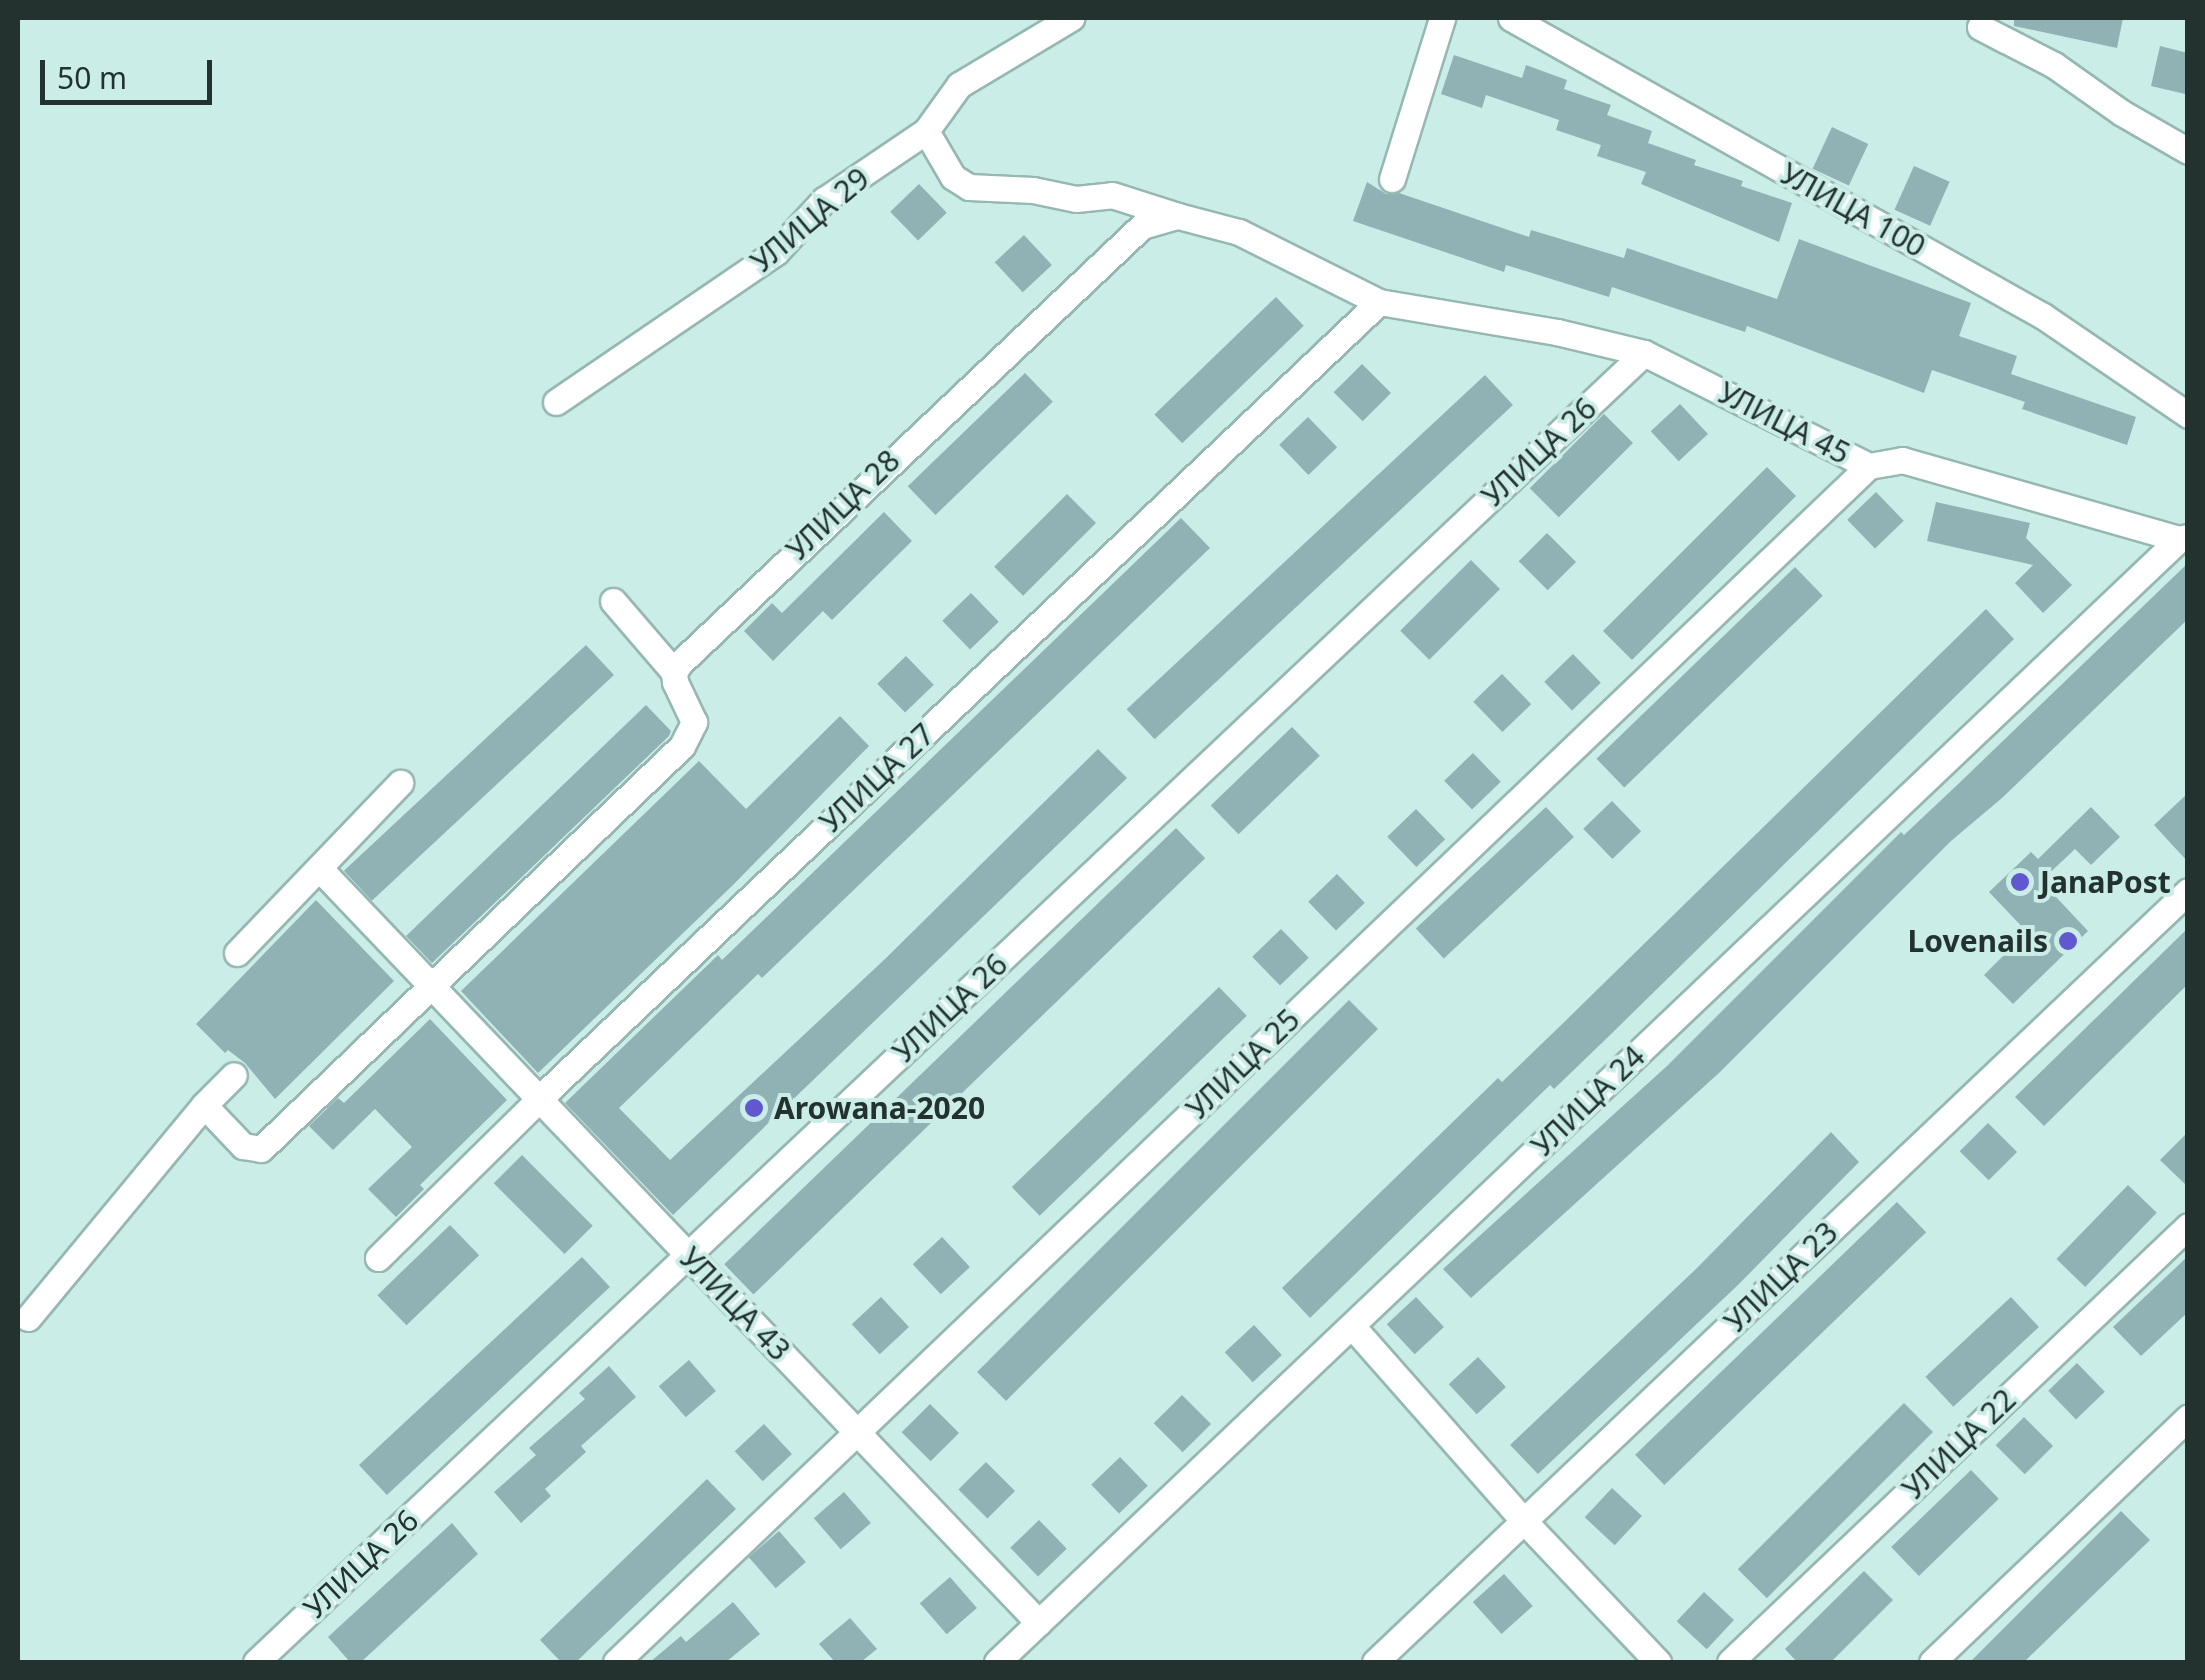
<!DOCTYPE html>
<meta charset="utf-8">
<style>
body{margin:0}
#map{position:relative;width:2205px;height:1680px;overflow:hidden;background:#cbede8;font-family:"Noto Sans",sans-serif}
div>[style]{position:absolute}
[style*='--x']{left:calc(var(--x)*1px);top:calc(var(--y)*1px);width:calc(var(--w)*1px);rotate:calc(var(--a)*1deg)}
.building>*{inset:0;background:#90b2b5;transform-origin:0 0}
.roads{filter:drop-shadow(2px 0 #96b7b2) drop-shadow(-2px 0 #96b7b2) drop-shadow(0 2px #96b7b2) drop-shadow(0 -2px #96b7b2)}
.minor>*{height:25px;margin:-12.5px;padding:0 12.5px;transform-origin:12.5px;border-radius:12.5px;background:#fff}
.dots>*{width:28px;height:28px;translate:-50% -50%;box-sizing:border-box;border:5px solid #cbede8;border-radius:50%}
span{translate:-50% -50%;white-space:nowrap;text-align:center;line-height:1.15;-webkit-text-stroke:8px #cbede8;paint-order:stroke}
.street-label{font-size:30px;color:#23312f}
.poi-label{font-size:30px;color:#23312f;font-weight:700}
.left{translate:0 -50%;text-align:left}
.right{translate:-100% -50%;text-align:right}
.frame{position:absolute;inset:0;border:20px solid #23312f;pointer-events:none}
.scale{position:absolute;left:40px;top:60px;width:172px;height:45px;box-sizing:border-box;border:5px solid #23312f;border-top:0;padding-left:12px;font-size:30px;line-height:35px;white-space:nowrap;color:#23312f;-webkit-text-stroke:8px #cbede8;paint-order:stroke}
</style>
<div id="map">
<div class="building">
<div style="clip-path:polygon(2014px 18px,2123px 18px,2117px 48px,2014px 26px)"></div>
<div style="clip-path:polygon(2160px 46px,2188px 53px,2185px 94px,2151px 86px)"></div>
<div style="clip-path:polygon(1454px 55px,1522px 78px,1526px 65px,1567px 80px,1564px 89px,1611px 105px,1607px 115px,1652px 131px,1648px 143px,1696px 160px,1694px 165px,1743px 181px,1741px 186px,1792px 203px,1779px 242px,1641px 184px,1646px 172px,1597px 156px,1601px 145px,1556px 130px,1559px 120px,1486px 95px,1482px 108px,1441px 94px)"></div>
<div style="left:1832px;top:127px;width:40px;height:46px;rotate:25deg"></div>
<div style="left:1914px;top:166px;width:39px;height:48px;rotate:24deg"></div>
<div style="clip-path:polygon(1367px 182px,1386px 194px,1399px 193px,1529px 237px,1531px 230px,1624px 258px,1627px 248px,1777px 299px,1799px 239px,1971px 303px,1959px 336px,2017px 356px,2011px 374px,2136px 417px,2127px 445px,2022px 409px,2025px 402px,1932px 370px,1924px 393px,1747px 326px,1745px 332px,1612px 287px,1609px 297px,1506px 265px,1504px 272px,1353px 221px)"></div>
<div style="left:919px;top:184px;width:40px;height:40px;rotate:46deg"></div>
<div style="left:1024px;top:235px;width:41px;height:40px;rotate:47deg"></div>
<div style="left:1276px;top:297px;width:40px;height:169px;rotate:46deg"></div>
<div style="left:1362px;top:364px;width:41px;height:40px;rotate:45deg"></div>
<div style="left:1025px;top:373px;width:40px;height:163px;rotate:46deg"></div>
<div style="left:1485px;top:375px;width:41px;height:490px;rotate:47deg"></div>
<div style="left:1680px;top:404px;width:41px;height:40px;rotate:47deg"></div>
<div style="left:1604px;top:414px;width:41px;height:105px;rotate:45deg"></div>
<div style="left:1308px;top:417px;width:42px;height:40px;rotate:46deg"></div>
<div style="left:1767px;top:467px;width:41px;height:232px;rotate:45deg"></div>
<div style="left:1876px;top:492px;width:40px;height:40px;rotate:46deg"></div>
<div style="left:1067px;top:494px;width:41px;height:103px;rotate:45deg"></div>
<div style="clip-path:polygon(1936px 502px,2030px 523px,2026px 538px,2072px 585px,2043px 613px,2015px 583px,2033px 565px,1927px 541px)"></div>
<div style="clip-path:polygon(884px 512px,912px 541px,832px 620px,823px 611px,773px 661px,744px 631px,772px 603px,782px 613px)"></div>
<div style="clip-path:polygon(1181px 518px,1210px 548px,762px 978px,758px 974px,619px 1108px,670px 1160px,885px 959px,1098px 749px,1127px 778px,673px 1215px,565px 1103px,718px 955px,722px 960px)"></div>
<div style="left:1547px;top:533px;width:41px;height:40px;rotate:45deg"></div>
<div style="left:1471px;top:560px;width:41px;height:100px;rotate:45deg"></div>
<div style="clip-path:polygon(2188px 563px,2188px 619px,2002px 798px,1951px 841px,1720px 1072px,1471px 1298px,1443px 1269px,1667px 1066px,1901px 832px,1904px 835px,1954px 788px)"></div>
<div style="left:1795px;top:567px;width:40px;height:276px;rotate:46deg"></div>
<div style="left:971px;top:593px;width:40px;height:40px;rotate:46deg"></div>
<div style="clip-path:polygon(1986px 609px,2014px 639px,1606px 1039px,1554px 1089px,1550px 1085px,1310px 1318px,1282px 1288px,1498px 1078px,1502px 1082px,1554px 1032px)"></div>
<div style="left:586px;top:645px;width:41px;height:331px;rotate:47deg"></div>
<div style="left:1573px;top:654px;width:40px;height:40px;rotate:46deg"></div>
<div style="left:906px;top:656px;width:40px;height:40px;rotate:46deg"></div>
<div style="left:1502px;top:674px;width:42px;height:40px;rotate:46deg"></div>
<div style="clip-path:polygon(646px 705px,671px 731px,669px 736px,432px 963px,406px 936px)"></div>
<div style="clip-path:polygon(840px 716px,869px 746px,734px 884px,538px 1073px,461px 991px,699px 761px,746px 809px)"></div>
<div style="left:1292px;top:727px;width:40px;height:113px;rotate:46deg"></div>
<div style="left:1473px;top:753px;width:40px;height:40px;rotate:46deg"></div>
<div style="clip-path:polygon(2188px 793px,2188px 862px,2154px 825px)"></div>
<div style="left:1612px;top:801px;width:42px;height:40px;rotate:46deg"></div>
<div style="left:1546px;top:807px;width:41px;height:178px;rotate:47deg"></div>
<div style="clip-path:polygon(2091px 807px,2120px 837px,2091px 865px,2075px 849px,2041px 881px,2088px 931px,2013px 1004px,1984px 975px,2027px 932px,1989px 892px,2031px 852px,2038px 859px)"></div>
<div style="left:1416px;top:809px;width:42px;height:40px;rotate:46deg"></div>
<div style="left:1176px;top:828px;width:42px;height:628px;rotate:46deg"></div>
<div style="left:1337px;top:874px;width:40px;height:40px;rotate:46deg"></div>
<div style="clip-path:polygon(316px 900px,394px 981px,275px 1099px,245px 1063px,228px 1050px,225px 1053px,196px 1024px)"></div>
<div style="clip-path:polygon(2188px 928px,2188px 984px,2044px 1126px,2015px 1097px)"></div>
<div style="left:1281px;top:929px;width:40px;height:40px;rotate:46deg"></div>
<div style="left:1219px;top:987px;width:40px;height:288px;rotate:46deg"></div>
<div style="left:1349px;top:1000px;width:41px;height:526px;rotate:45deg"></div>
<div style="clip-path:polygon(430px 1019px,507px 1100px,420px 1185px,424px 1189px,396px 1217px,368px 1189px,412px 1147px,375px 1109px,333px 1150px,309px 1126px,338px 1098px,344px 1103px)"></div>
<div style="left:1988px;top:1123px;width:41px;height:40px;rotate:45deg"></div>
<div style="clip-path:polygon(1831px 1132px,1859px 1162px,1739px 1284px,1538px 1474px,1510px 1445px,1696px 1269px)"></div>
<div style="clip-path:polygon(2188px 1132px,2188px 1187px,2160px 1160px)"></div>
<div style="left:522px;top:1155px;width:100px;height:40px;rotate:45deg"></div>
<div style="left:2128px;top:1185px;width:40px;height:103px;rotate:44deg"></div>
<div style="left:1897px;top:1202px;width:42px;height:364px;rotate:46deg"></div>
<div style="left:450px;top:1225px;width:42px;height:101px;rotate:46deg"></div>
<div style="left:942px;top:1237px;width:41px;height:40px;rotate:47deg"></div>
<div style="clip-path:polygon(2188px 1256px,2188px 1312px,2141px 1356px,2113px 1327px)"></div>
<div style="left:582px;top:1257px;width:41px;height:305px;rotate:47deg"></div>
<div style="left:881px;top:1297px;width:41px;height:40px;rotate:47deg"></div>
<div style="left:1416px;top:1297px;width:41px;height:40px;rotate:47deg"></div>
<div style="left:2011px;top:1297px;width:41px;height:117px;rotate:47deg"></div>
<div style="left:1254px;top:1325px;width:41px;height:40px;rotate:47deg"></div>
<div style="left:1478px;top:1357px;width:41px;height:40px;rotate:47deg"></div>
<div style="left:689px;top:1360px;width:41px;height:40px;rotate:49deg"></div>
<div style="left:2077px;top:1363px;width:40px;height:40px;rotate:46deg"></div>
<div style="clip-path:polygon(609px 1366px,636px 1397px,581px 1446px,586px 1452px,545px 1489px,551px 1496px,521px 1523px,494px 1492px,536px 1455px,529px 1448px,585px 1399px,579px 1393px)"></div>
<div style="left:1182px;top:1395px;width:41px;height:40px;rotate:45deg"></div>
<div style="left:1904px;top:1403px;width:41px;height:235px;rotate:45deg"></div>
<div style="left:930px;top:1404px;width:41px;height:40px;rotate:45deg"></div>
<div style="left:2024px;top:1417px;width:41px;height:40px;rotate:45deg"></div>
<div style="left:764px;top:1424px;width:41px;height:40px;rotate:47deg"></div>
<div style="left:1120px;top:1457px;width:40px;height:40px;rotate:46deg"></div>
<div style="left:986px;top:1462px;width:41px;height:39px;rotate:45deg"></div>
<div style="left:1971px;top:1470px;width:40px;height:111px;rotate:46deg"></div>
<div style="clip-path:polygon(707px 1479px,736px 1509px,576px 1662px,561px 1662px,540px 1640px)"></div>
<div style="left:1612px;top:1488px;width:41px;height:40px;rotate:43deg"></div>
<div style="left:844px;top:1492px;width:41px;height:40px;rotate:49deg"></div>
<div style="clip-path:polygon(2121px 1511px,2150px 1540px,2024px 1662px,1970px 1662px)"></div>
<div style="left:1039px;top:1520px;width:40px;height:40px;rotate:46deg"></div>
<div style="clip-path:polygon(452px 1523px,478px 1554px,361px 1662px,350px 1662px,328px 1637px)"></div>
<div style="left:779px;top:1531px;width:41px;height:40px;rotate:49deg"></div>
<div style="clip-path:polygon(1864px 1571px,1893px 1600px,1831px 1662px,1797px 1662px,1785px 1649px)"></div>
<div style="left:1504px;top:1574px;width:43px;height:42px;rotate:48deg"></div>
<div style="left:950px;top:1577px;width:41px;height:40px;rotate:49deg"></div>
<div style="left:1704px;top:1592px;width:41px;height:40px;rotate:43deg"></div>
<div style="clip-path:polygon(733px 1602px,760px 1634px,726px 1662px,650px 1662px,681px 1636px,686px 1642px)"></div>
<div style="clip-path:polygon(850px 1618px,877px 1649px,861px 1662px,835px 1662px,819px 1644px)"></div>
</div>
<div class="roads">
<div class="minor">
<div style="--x:1511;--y:18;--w:610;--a:29.26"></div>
<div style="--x:2043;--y:316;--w:176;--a:34.3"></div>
<div style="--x:1980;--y:27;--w:83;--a:27.2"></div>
<div style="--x:2054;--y:65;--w:83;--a:35.2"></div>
<div style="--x:2122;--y:113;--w:76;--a:29.9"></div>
<div style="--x:926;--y:131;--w:57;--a:-54.3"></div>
<div style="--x:959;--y:85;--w:131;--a:-30.9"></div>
<div style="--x:1392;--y:179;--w:169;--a:-72.7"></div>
<div style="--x:556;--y:402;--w:266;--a:-34.3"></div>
<div style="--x:776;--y:252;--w:71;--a:-47.3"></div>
<div style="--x:824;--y:200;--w:123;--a:-34.1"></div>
<div style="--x:926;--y:131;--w:53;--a:59.6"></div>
<div style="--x:953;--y:177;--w:19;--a:32"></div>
<div style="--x:969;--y:187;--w:64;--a:2.7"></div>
<div style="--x:1033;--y:190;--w:44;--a:11.8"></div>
<div style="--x:1076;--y:199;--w:36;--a:-6"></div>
<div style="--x:1112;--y:195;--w:69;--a:17.7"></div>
<div style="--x:613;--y:601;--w:94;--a:49.3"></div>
<div style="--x:319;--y:868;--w:1043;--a:46.36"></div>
<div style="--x:237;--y:953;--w:236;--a:-46.2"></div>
<div style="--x:204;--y:1105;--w:42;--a:-45"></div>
<div style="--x:378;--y:1258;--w:229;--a:-44.6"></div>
<div style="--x:541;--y:1097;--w:1155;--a:-43.49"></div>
<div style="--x:28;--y:1318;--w:276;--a:-50.4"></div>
<div style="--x:204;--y:1105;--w:57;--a:46.4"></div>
<div style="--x:243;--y:1146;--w:18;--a:9"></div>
<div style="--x:261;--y:1149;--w:583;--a:-43.75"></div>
<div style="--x:682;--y:746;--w:27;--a:-63"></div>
<div style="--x:694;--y:722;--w:44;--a:-115.4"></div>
<div style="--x:675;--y:682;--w:10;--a:-96"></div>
<div style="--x:674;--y:672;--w:11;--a:-56"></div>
<div style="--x:680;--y:663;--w:636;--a:-43.41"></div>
<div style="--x:1142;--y:226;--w:37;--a:-16"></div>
<div style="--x:1178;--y:216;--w:63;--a:14.7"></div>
<div style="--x:1239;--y:232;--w:157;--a:26.6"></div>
<div style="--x:1379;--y:302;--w:181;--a:9.6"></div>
<div style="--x:1557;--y:332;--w:89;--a:13.6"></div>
<div style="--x:1644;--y:353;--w:252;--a:26.7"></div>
<div style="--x:1869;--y:466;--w:34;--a:-10"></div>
<div style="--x:1902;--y:460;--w:288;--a:15.9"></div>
<div style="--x:2179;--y:539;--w:9;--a:-13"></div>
<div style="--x:1352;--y:1326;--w:260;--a:48.6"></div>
<div style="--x:1524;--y:1521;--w:195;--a:46.5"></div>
<div style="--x:256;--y:1662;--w:1908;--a:-43.32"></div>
<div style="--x:616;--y:1662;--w:1732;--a:-43.67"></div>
<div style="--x:997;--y:1662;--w:1630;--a:-43.53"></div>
<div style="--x:1375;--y:1662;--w:1120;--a:-43.48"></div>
<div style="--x:1730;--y:1662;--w:632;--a:-43.59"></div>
<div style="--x:1932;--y:1662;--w:354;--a:-43.7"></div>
</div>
</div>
<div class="dots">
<div style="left:2020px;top:882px;background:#6157cf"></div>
<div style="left:2068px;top:941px;background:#6157cf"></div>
<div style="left:754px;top:1108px;background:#6157cf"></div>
</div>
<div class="street-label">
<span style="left:1853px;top:210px;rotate:29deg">УЛИЦА 100</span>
<span style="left:810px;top:220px;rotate:-40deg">УЛИЦА 29</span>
<span style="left:1784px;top:423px;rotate:27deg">УЛИЦА 45</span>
<span style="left:1539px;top:452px;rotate:-43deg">УЛИЦА 26</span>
<span style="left:843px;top:505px;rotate:-44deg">УЛИЦА 28</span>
<span style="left:877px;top:778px;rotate:-43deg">УЛИЦА 27</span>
<span style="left:950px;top:1008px;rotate:-43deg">УЛИЦА 26</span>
<span style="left:1243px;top:1064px;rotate:-44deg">УЛИЦА 25</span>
<span style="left:1588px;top:1101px;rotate:-44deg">УЛИЦА 24</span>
<span style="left:1781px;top:1277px;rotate:-44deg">УЛИЦА 23</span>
<span style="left:735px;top:1304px;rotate:46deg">УЛИЦА 43</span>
<span style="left:1959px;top:1444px;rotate:-44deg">УЛИЦА 22</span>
<span style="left:361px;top:1564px;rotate:-43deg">УЛИЦА 26</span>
</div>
<div class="poi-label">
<span class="left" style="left:2040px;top:882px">JanaPost</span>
<span class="right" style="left:2048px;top:941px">Lovenails</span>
<span class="left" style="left:774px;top:1108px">Arowana-2020</span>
</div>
<div class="frame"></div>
<div class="scale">50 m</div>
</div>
